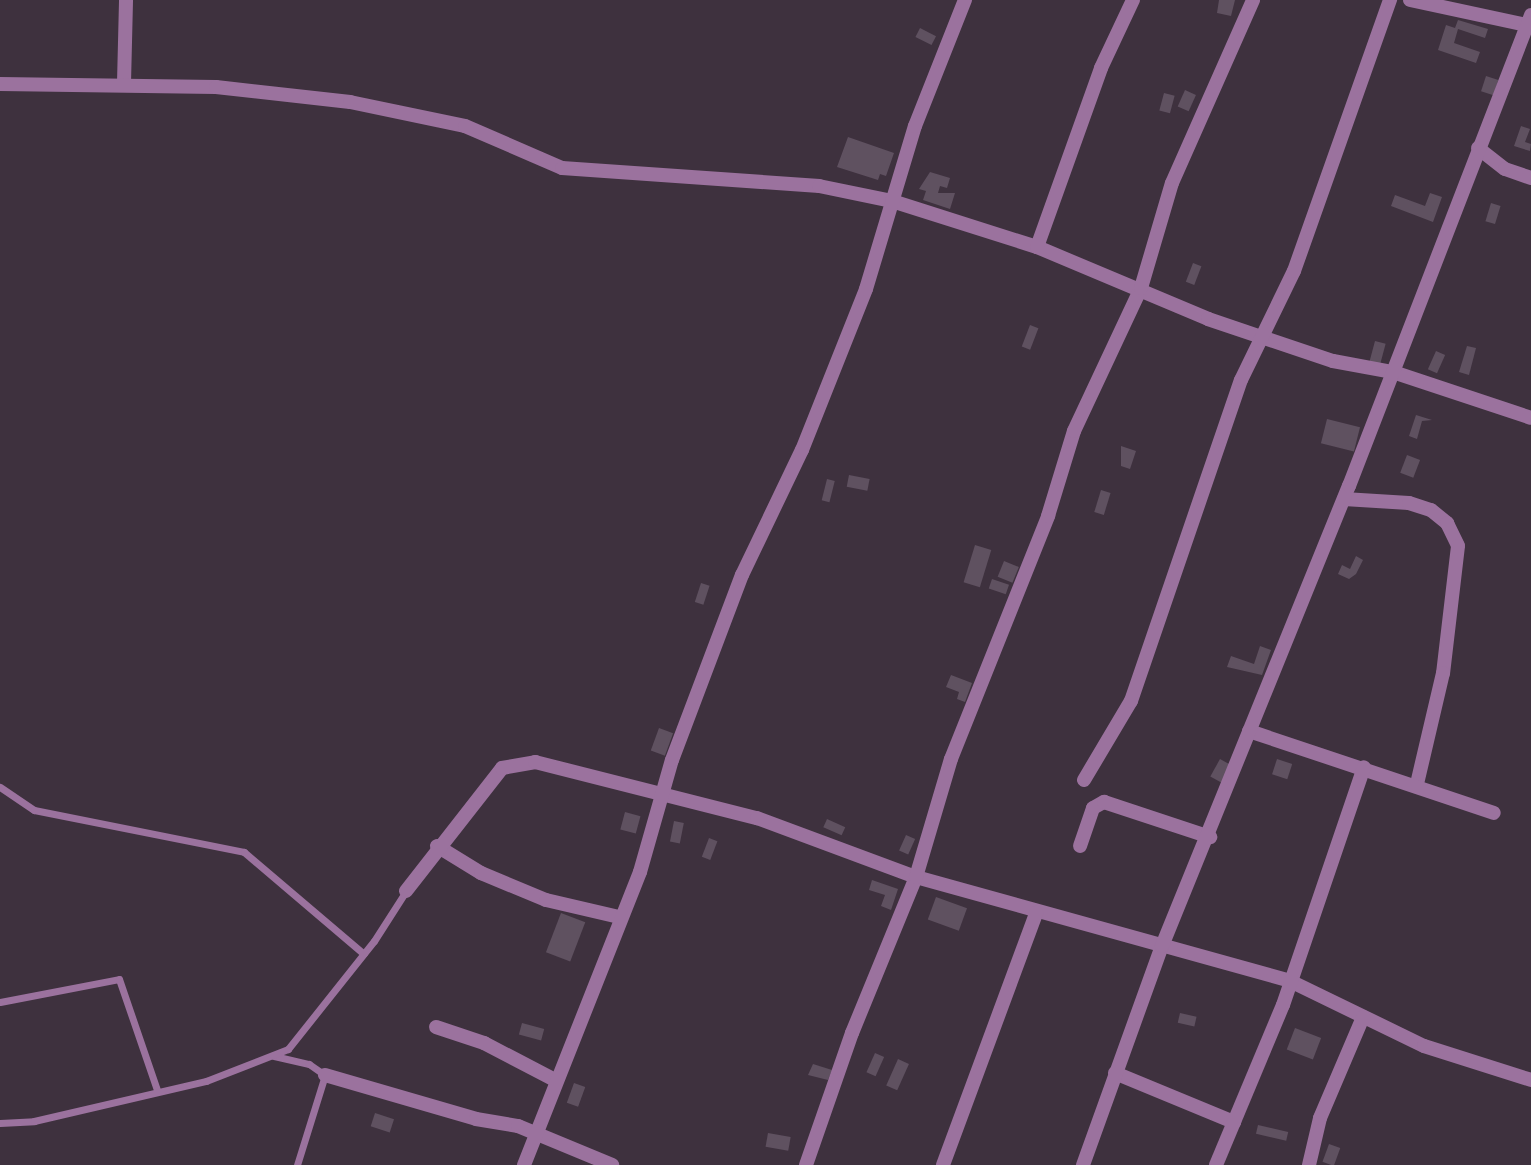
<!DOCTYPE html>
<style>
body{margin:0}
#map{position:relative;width:1531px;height:1165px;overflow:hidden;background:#3e313e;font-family:"Archivo Narrow",sans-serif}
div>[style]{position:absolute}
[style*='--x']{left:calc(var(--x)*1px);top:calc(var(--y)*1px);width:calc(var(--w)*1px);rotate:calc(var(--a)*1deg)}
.building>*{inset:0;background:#5f5160;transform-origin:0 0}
.service>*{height:7px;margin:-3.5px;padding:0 3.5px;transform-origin:3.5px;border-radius:3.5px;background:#9b729e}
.minor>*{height:14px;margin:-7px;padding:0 7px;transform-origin:7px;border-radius:7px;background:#9b729e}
span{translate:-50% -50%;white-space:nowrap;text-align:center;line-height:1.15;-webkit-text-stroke:7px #3e313e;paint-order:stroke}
</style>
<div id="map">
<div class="building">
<div style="clip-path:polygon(1219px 0,1235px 0,1231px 16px,1217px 13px)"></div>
<div style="clip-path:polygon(1458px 20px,1488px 29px,1485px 38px,1458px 29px,1454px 43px,1480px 52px,1476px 63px,1438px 50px,1446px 25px,1455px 28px)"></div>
<div style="left:920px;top:28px;width:18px;height:10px;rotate:27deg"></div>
<div style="left:1486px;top:76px;width:13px;height:16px;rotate:18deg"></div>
<div style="left:1185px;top:90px;width:12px;height:18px;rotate:24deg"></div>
<div style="left:1164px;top:93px;width:11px;height:18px;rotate:15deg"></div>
<div style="clip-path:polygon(1521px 126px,1530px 129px,1525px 142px,1531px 144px,1530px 151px,1514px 146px)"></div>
<div style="clip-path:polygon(848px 137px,894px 153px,886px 176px,880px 174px,878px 180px,837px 167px)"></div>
<div style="clip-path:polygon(930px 172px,950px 178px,947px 188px,940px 186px,938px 193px,955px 193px,950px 209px,923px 200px,926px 191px,919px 189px)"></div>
<div style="clip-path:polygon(1430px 193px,1442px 197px,1433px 222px,1391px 206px,1395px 195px,1425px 206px)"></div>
<div style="left:1491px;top:203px;width:10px;height:19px;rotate:17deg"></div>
<div style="left:1193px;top:263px;width:9px;height:20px;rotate:21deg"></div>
<div style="left:1030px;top:325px;width:9px;height:23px;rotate:21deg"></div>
<div style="left:1375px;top:341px;width:11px;height:25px;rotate:15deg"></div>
<div style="clip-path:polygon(1467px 346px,1476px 348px,1469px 375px,1459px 372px)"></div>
<div style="left:1436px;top:351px;width:10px;height:20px;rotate:24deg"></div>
<div style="clip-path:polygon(1416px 415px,1432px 420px,1422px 421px,1417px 439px,1409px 436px)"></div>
<div style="left:1327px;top:419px;width:34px;height:25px;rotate:14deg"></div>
<div style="clip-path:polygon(1121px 446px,1136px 451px,1130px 469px,1121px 466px)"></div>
<div style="left:1407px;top:455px;width:14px;height:19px;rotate:21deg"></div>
<div style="left:849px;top:475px;width:21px;height:12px;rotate:11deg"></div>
<div style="left:827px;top:479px;width:8px;height:22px;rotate:14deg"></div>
<div style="left:1101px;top:490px;width:10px;height:23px;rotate:17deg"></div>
<div style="left:975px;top:545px;width:17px;height:39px;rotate:17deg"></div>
<div style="clip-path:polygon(1356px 556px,1363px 560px,1356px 574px,1349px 579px,1338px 574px,1342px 565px,1350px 569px)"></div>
<div style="left:1004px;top:561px;width:16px;height:17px;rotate:22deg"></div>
<div style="left:992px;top:579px;width:18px;height:10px;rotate:19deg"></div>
<div style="left:701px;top:583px;width:9px;height:20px;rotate:18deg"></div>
<div style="clip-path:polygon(1260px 646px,1271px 650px,1262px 675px,1227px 667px,1231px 656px,1254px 664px)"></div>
<div style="clip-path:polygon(951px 675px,972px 683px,965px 702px,957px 699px,959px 692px,946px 687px)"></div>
<div style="left:659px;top:728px;width:15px;height:24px;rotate:20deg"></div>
<div style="left:1220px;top:759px;width:13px;height:20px;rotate:29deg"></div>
<div style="left:1277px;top:759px;width:16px;height:16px;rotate:18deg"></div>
<div style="left:625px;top:812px;width:16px;height:18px;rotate:15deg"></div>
<div style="left:827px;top:819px;width:20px;height:9px;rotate:24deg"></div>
<div style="left:674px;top:821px;width:10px;height:21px;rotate:11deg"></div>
<div style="left:906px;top:835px;width:10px;height:17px;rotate:24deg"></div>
<div style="left:709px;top:838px;width:9px;height:20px;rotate:21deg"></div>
<div style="clip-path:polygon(872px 880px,898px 889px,891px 910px,881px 906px,885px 895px,869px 890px)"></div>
<div style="left:936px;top:897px;width:33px;height:24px;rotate:20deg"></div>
<div style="left:561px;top:913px;width:26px;height:42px;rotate:21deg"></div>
<div style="left:1180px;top:1013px;width:17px;height:10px;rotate:13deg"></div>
<div style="left:522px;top:1023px;width:23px;height:12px;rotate:15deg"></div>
<div style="left:1295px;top:1028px;width:28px;height:23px;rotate:21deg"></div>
<div style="left:875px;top:1053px;width:10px;height:21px;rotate:24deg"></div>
<div style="left:898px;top:1059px;width:12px;height:29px;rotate:24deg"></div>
<div style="clip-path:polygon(813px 1064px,832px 1070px,828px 1080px,808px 1075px)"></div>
<div style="left:574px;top:1083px;width:12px;height:21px;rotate:20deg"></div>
<div style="left:375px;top:1113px;width:20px;height:14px;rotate:18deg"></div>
<div style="left:1258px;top:1125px;width:31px;height:9px;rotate:13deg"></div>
<div style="left:768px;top:1133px;width:23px;height:14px;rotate:10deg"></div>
<div style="left:1329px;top:1144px;width:12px;height:19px;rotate:20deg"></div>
</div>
<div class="service">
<div style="--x:0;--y:787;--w:41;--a:34.1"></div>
<div style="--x:34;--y:810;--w:214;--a:11.3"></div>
<div style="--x:244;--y:852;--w:157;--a:40.4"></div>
<div style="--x:0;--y:1002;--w:121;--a:-10.9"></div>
<div style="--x:119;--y:979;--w:117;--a:71.1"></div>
<div style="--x:274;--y:1056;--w:36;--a:13"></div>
<div style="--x:309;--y:1064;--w:19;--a:35"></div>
<div style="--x:325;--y:1075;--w:94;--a:107.3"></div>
<div style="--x:0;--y:1123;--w:34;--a:-3"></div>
<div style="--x:34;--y:1121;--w:177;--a:-13.1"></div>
<div style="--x:206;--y:1081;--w:88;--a:-21.3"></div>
<div style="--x:288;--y:1049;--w:138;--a:-51.5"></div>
<div style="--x:374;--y:941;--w:59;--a:-57.4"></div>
</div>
<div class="minor">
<div style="--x:1410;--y:0;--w:120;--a:12.1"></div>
<div style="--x:124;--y:83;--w:83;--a:-88.6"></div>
<div style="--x:0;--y:84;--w:216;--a:0.8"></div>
<div style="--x:216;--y:87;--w:135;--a:6.4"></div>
<div style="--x:350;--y:102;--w:117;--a:11.8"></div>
<div style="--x:465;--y:126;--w:106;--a:23.4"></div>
<div style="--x:562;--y:168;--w:258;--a:4"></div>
<div style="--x:819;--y:186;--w:75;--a:11.6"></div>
<div style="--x:892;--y:201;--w:152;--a:17.6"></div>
<div style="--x:1037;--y:247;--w:186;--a:22.8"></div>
<div style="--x:1208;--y:319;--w:132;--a:18.6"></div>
<div style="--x:1333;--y:361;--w:61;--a:10.4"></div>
<div style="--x:1393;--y:372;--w:145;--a:18.4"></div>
<div style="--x:1478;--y:148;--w:34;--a:38"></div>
<div style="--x:1505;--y:169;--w:28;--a:19"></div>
<div style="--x:1037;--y:247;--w:190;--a:-70.3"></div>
<div style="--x:1101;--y:68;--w:75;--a:-64.8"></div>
<div style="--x:1344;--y:499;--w:65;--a:3.5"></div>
<div style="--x:1409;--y:503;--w:23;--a:18"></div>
<div style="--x:1431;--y:510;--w:21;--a:39"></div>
<div style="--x:1447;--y:523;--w:25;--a:64"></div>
<div style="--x:1458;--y:546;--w:128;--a:96.7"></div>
<div style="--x:1443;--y:673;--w:114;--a:103.2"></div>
<div style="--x:1249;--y:731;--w:258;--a:18.5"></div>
<div style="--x:1084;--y:780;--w:92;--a:-59.3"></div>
<div style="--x:1131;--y:701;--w:339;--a:-71.1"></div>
<div style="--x:1241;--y:380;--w:121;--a:-64.1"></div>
<div style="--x:1294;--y:271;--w:288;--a:-70.5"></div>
<div style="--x:437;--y:846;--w:52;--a:31.5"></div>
<div style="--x:481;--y:873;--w:70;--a:22.6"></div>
<div style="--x:546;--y:900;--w:75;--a:13.1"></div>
<div style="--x:1080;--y:846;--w:40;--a:-71.1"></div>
<div style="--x:1093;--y:808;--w:13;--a:-29"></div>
<div style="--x:1104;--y:802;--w:112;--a:18.3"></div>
<div style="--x:406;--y:891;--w:156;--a:-52"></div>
<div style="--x:502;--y:768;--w:34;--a:-10"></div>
<div style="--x:535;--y:762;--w:229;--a:14.2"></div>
<div style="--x:757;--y:818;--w:170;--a:20.4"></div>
<div style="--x:916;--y:877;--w:386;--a:15.5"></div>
<div style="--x:1288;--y:980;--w:151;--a:25.9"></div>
<div style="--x:1424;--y:1046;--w:112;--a:17.6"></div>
<div style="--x:436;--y:1027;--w:51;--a:18.4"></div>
<div style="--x:484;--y:1043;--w:80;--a:27.5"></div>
<div style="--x:1115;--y:1073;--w:129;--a:22.4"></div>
<div style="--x:325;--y:1075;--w:157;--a:16.2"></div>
<div style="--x:476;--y:1119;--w:43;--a:9.5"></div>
<div style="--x:518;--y:1126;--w:102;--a:22.5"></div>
<div style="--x:524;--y:1165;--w:315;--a:-68.4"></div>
<div style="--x:640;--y:872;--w:116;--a:-74.1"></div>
<div style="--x:672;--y:760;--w:198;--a:-69.3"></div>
<div style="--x:742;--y:575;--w:139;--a:-64.4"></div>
<div style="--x:802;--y:450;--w:173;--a:-68.3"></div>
<div style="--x:866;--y:289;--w:170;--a:-73.3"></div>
<div style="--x:915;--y:126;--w:136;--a:-68.4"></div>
<div style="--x:806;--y:1165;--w:140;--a:-70.8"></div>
<div style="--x:852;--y:1033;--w:169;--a:-67.7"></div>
<div style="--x:916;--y:877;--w:123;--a:-73.5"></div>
<div style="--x:951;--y:759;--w:262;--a:-68.2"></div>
<div style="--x:1048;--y:516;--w:89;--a:-73"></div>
<div style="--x:1074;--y:431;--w:158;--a:-64.9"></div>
<div style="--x:1141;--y:288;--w:109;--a:-73.6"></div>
<div style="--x:1172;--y:183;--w:200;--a:-66.1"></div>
<div style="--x:943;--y:1165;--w:269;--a:-69.7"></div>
<div style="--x:1083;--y:1165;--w:233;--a:-70.2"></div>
<div style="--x:1162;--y:946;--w:497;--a:-67.9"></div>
<div style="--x:1349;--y:486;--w:505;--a:-68.87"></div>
<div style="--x:1216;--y:1165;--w:173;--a:-67.3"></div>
<div style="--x:1283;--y:1005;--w:251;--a:-71.2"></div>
<div style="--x:1309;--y:1165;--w:48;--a:-76.8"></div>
<div style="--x:1320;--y:1118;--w:110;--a:-66.9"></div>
</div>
</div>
